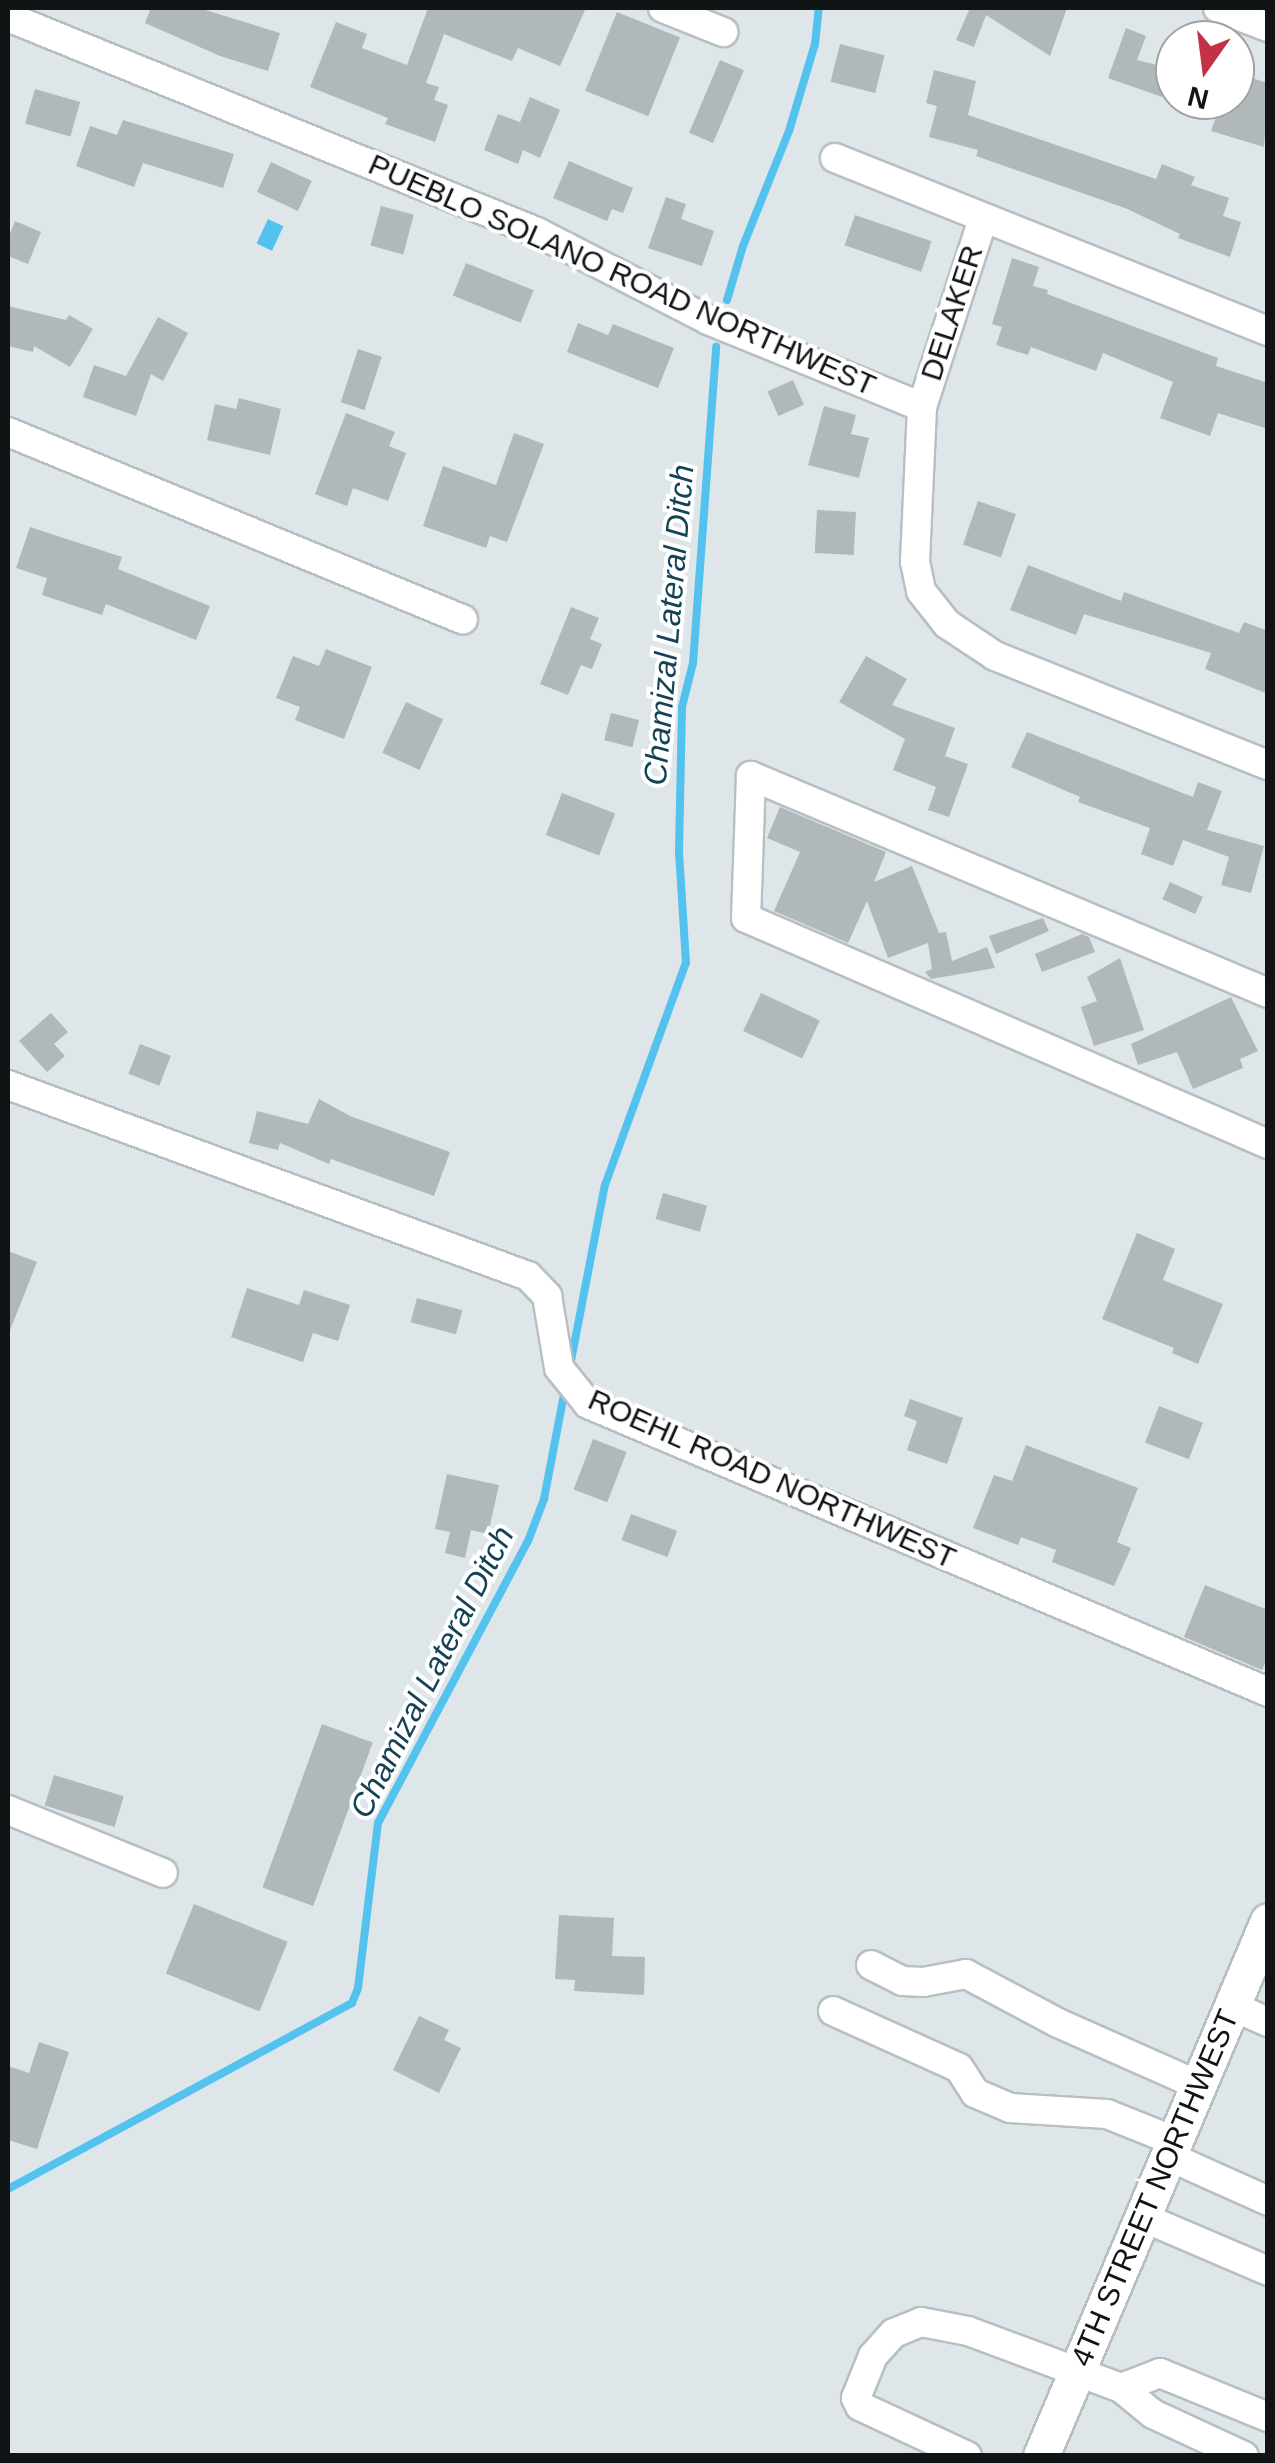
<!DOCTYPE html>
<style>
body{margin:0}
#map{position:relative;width:1275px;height:2463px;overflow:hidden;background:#dfe6ea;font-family:Arial,sans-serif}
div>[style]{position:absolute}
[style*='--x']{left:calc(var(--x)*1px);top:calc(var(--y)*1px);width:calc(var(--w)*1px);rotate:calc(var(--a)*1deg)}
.water>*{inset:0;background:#54c2ee;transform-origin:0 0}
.stream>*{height:8px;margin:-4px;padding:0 4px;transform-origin:4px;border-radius:4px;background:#54c2ee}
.building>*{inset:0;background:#b1b8bb;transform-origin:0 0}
.roads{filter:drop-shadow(2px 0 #b8bfc3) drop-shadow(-2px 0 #b8bfc3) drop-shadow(0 2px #b8bfc3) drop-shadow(0 -2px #b8bfc3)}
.minor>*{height:28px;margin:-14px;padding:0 14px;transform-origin:14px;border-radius:14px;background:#fff}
.major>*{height:35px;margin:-17.5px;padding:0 17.5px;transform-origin:17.5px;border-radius:17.5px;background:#fff}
span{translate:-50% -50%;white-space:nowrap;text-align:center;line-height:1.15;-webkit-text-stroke:8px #fff;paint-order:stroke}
.street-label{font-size:30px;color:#111415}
.water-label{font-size:32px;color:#144356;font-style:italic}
.frame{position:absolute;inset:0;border:10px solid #111415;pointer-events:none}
.north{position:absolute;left:1155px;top:20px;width:100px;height:100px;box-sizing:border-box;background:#fff;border:2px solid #a0a1a1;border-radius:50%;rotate:194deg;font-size:28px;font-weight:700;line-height:40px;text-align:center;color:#111415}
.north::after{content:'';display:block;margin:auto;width:35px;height:45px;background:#c23246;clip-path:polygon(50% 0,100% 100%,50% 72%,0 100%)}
</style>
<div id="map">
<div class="water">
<div style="left:268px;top:219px;width:17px;height:27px;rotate:25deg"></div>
</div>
<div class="stream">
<div style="--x:727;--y:300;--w:56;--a:-73.5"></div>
<div style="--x:743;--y:246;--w:124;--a:-68.2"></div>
<div style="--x:789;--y:131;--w:91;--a:-73.4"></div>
<div style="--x:815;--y:44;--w:36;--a:-84"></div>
<div style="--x:570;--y:1366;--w:184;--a:-79.1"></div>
<div style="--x:605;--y:1185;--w:236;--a:-70"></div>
<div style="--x:686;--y:963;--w:112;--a:-93.6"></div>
<div style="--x:679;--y:851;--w:144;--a:-88.8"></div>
<div style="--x:682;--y:707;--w:45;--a:-76"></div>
<div style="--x:693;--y:663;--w:317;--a:-85.8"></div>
<div style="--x:8;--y:2189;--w:391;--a:-28.4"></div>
<div style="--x:352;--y:2003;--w:16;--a:-68"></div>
<div style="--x:358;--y:1988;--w:166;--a:-83.1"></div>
<div style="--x:378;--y:1823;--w:319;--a:-62"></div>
<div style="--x:528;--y:1541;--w:45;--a:-69.1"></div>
<div style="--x:544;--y:1499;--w:107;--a:-79.2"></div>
</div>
<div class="building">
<div style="clip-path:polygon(151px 8px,199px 8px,280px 33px,268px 71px,220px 56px,145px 23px)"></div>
<div style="clip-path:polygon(428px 8px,586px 8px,560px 66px,518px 48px,512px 61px,444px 34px,426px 83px,439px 87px,434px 100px,448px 105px,435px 142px,385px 124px,388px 118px,310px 87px,336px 22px,367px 34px,362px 48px,407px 65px)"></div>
<div style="clip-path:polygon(970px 8px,1067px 8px,1050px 56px,986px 15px,974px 47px,956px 40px)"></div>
<div style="left:617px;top:12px;width:68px;height:85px;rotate:22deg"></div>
<div style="clip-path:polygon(1126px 28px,1146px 36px,1137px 60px,1169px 68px,1162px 97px,1108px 78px)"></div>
<div style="left:840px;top:44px;width:46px;height:39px;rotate:14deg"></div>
<div style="left:720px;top:60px;width:26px;height:79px;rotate:23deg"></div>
<div style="clip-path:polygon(934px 70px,976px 81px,968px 115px,1156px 179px,1162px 164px,1195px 177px,1191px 185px,1229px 198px,1223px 216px,1241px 222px,1230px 257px,1178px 238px,1180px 234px,1125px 208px,976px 156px,978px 150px,929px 137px,937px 106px,926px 103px)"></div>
<div style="clip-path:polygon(1235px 73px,1268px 83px,1264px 147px,1211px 131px,1222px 100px,1235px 100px)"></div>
<div style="left:35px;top:89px;width:47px;height:36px;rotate:16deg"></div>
<div style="clip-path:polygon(530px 97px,560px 110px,540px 158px,523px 150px,518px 164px,484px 150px,498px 114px,520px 122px)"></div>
<div style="clip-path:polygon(123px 120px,234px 154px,223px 188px,143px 163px,134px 187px,76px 166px,90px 126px,117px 135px)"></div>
<div style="clip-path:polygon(569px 161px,633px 188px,623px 213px,612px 209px,607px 221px,553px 198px)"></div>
<div style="left:271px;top:162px;width:45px;height:33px;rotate:25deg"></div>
<div style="clip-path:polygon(666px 197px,686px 204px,681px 219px,714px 231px,702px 266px,648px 248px)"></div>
<div style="left:381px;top:206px;width:34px;height:41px;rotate:15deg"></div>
<div style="left:855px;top:215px;width:81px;height:32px;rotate:19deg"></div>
<div style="clip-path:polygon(15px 221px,41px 232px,28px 264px,8px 256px,8px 239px)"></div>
<div style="clip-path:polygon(1012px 258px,1039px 267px,1033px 286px,1048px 290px,1047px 294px,1218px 358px,1216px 366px,1268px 383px,1268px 429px,1218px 413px,1210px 436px,1160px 418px,1173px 382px,1103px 353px,1096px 371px,1031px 347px,1028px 355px,996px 345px,1002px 327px,992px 324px)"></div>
<div style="left:466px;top:263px;width:73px;height:35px;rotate:22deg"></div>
<div style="clip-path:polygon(8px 306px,66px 320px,69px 315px,93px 329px,70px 367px,34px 346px,33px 352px,8px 346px)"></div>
<div style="clip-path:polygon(158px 317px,188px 333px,163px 381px,151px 374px,136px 416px,83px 397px,94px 365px,126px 376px)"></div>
<div style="clip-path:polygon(578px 323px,608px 335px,613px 324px,674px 348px,658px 388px,567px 352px)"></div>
<div style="left:358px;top:349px;width:25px;height:56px;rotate:18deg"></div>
<div style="left:793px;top:380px;width:27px;height:28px;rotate:66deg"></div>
<div style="clip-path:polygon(239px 398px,281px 409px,270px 455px,207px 440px,215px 404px,236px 409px)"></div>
<div style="clip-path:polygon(824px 406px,856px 415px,851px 434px,869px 438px,859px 478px,808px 465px)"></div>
<div style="clip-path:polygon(346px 413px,395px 432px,389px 446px,406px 453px,388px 501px,353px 488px,347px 506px,315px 494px)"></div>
<div style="clip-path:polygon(514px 433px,544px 444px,507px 542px,490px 536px,486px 548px,423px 526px,443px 466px,496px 485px)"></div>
<div style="left:978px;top:501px;width:40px;height:46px;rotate:19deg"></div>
<div style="left:817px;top:510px;width:39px;height:43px;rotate:3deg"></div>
<div style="clip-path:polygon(30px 527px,122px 557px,118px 569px,210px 606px,196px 640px,106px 604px,102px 615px,42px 595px,47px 578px,16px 568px)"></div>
<div style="clip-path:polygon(1028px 565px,1121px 601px,1124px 592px,1239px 633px,1244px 622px,1268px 631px,1268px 694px,1205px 669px,1211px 653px,1084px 614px,1076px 635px,1010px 610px)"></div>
<div style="clip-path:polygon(571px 607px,599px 618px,590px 639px,602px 644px,592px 669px,581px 665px,568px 695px,540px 684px)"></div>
<div style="clip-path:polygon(326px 649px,372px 667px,344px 739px,295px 720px,300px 707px,276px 698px,293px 656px,319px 666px)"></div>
<div style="clip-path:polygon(866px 656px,907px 679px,892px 705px,955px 728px,945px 756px,968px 764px,949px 817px,928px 810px,936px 787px,893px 770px,905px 739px,839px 702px)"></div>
<div style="left:406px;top:702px;width:41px;height:56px;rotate:25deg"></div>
<div style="left:611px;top:713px;width:29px;height:28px;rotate:14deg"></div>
<div style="clip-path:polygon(1027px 732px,1193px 797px,1198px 782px,1222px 791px,1207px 830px,1264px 846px,1251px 893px,1221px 885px,1229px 857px,1183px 840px,1173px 866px,1141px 854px,1150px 828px,1078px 802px,1080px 797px,1011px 767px)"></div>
<div style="left:562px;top:793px;width:57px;height:45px;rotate:21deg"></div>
<div style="clip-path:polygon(780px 807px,886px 852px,874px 882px,912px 866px,939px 933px,946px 932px,952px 961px,987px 947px,995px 968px,931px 979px,925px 972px,932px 969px,928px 943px,888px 958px,867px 901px,848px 943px,774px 911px,800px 852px,767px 838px)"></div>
<div style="left:1170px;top:882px;width:36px;height:19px;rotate:24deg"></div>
<div style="clip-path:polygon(1043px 918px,1049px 931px,996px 954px,989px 936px)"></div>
<div style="clip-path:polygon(1082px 934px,1089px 937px,1095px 952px,1042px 972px,1035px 954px)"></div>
<div style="clip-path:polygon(1120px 958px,1144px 1030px,1094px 1046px,1081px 1007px,1097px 1001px,1087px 977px)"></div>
<div style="left:761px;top:993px;width:65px;height:42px;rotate:25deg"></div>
<div style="clip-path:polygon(1231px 997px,1258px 1051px,1240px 1059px,1243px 1068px,1193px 1089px,1177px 1052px,1138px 1065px,1131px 1044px)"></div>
<div style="clip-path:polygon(51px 1013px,68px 1032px,54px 1044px,65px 1056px,47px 1072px,19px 1041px)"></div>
<div style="left:140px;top:1044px;width:33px;height:32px;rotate:21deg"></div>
<div style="clip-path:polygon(319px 1099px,350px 1116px,450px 1152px,434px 1196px,331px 1159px,329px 1164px,280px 1143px,278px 1150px,249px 1143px,257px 1111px,308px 1124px)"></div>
<div style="left:663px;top:1193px;width:46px;height:27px;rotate:16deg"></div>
<div style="clip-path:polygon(1137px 1233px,1175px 1249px,1163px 1280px,1223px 1304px,1198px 1364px,1172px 1353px,1174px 1348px,1102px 1319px)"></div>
<div style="clip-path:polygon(8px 1251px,37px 1262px,9px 1333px,8px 1333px)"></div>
<div style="clip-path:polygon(247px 1288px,299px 1305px,304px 1290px,350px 1305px,338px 1341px,313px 1333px,303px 1362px,231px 1337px)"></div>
<div style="left:417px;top:1298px;width:47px;height:25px;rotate:15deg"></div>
<div style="clip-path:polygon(910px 1399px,963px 1418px,947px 1464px,907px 1450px,917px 1421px,904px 1416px)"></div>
<div style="left:1159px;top:1406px;width:47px;height:39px;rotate:21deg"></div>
<div style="left:593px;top:1439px;width:36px;height:54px;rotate:21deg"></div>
<div style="clip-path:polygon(1026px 1445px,1138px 1488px,1117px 1542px,1131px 1548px,1114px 1586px,1052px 1562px,1056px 1550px,1021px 1537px,1018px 1545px,973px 1528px,994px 1475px,1012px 1481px)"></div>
<div style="clip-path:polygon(447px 1474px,499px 1485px,488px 1534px,471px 1530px,465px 1558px,445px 1553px,450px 1532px,435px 1529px)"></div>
<div style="left:631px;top:1514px;width:49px;height:28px;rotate:20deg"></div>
<div style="clip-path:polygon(1205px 1585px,1268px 1610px,1268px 1657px,1262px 1670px,1184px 1637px)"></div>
<div style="left:322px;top:1724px;width:54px;height:174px;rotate:20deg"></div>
<div style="left:54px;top:1775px;width:73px;height:32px;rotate:17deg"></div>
<div style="left:194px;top:1904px;width:101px;height:75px;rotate:22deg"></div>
<div style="clip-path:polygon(559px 1915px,614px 1918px,612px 1956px,645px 1957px,644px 1995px,574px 1991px,575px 1980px,555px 1979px)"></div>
<div style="clip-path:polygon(419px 2016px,449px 2030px,444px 2040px,461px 2048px,439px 2093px,393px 2070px)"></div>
<div style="clip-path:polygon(39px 2042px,69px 2052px,37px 2149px,8px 2140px,8px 2066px,29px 2073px)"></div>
</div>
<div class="roads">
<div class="minor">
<div style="--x:663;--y:8;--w:65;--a:21.8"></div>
<div style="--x:1218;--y:8;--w:53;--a:20.8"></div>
<div style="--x:8;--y:17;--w:571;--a:22.12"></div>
<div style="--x:537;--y:232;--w:192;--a:27.2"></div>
<div style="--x:708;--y:320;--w:231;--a:22.1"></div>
<div style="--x:835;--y:158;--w:466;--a:21.8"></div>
<div style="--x:983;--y:219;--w:198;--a:108"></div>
<div style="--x:922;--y:407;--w:155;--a:92.6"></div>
<div style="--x:915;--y:562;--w:30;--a:78"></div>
<div style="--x:921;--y:591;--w:42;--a:51.8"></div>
<div style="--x:947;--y:624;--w:58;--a:33.7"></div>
<div style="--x:995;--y:656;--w:294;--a:21.8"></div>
<div style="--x:8;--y:432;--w:492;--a:22.4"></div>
<div style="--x:1268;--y:993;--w:561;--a:-157.23"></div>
<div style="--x:751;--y:776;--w:142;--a:92"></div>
<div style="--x:746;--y:918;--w:569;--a:23.41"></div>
<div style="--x:8;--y:1085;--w:554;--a:20.17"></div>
<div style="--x:528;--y:1276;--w:28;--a:46"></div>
<div style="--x:547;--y:1296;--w:73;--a:80.5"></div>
<div style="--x:559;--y:1368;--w:46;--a:51.1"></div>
<div style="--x:588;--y:1404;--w:738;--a:22.95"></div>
<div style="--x:8;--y:1810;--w:167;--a:22.1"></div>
<div style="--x:871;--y:1965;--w:35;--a:27"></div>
<div style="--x:902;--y:1981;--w:21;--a:3"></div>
<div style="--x:923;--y:1982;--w:44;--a:-10.5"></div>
<div style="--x:966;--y:1974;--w:104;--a:28"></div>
<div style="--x:1058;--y:2023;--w:153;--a:23.9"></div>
<div style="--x:1232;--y:2006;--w:39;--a:24"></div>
<div style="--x:833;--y:2011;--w:138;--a:24.3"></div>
<div style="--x:959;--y:2068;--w:30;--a:57"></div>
<div style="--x:975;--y:2093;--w:38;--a:23"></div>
<div style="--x:1010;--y:2108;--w:97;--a:3.5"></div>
<div style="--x:1107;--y:2114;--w:72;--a:21.9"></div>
<div style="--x:1168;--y:2156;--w:110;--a:24.2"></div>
<div style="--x:1142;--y:2217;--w:137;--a:23.2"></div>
<div style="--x:1121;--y:2388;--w:41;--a:39.1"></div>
<div style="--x:1153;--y:2414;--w:100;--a:24.8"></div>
<div style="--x:967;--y:2456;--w:118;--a:-155"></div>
<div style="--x:860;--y:2406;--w:9;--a:-117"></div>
<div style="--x:856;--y:2398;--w:45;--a:-68"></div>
<div style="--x:873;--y:2356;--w:31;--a:-48"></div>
<div style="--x:894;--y:2333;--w:29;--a:-22"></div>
<div style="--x:921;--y:2322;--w:48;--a:10.8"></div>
<div style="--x:968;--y:2331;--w:163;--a:20.4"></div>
<div style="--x:1121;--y:2388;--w:42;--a:-21"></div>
<div style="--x:1160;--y:2373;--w:117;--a:22.2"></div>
</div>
<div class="major">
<div style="--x:1041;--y:2456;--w:581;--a:-67.01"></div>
</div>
</div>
<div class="street-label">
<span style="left:622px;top:275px;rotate:24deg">PUEBLO SOLANO ROAD NORTHWEST</span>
<span style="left:952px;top:313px;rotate:-72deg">DELAKER</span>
<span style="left:772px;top:1479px;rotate:24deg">ROEHL ROAD NORTHWEST</span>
<span style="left:1155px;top:2188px;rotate:-67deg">4TH STREET NORTHWEST</span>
</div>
<div class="water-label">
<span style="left:669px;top:625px;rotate:-85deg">Chamizal Lateral Ditch</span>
<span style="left:432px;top:1672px;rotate:-63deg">Chamizal Lateral Ditch</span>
</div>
<div class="frame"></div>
<div class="north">N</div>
</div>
